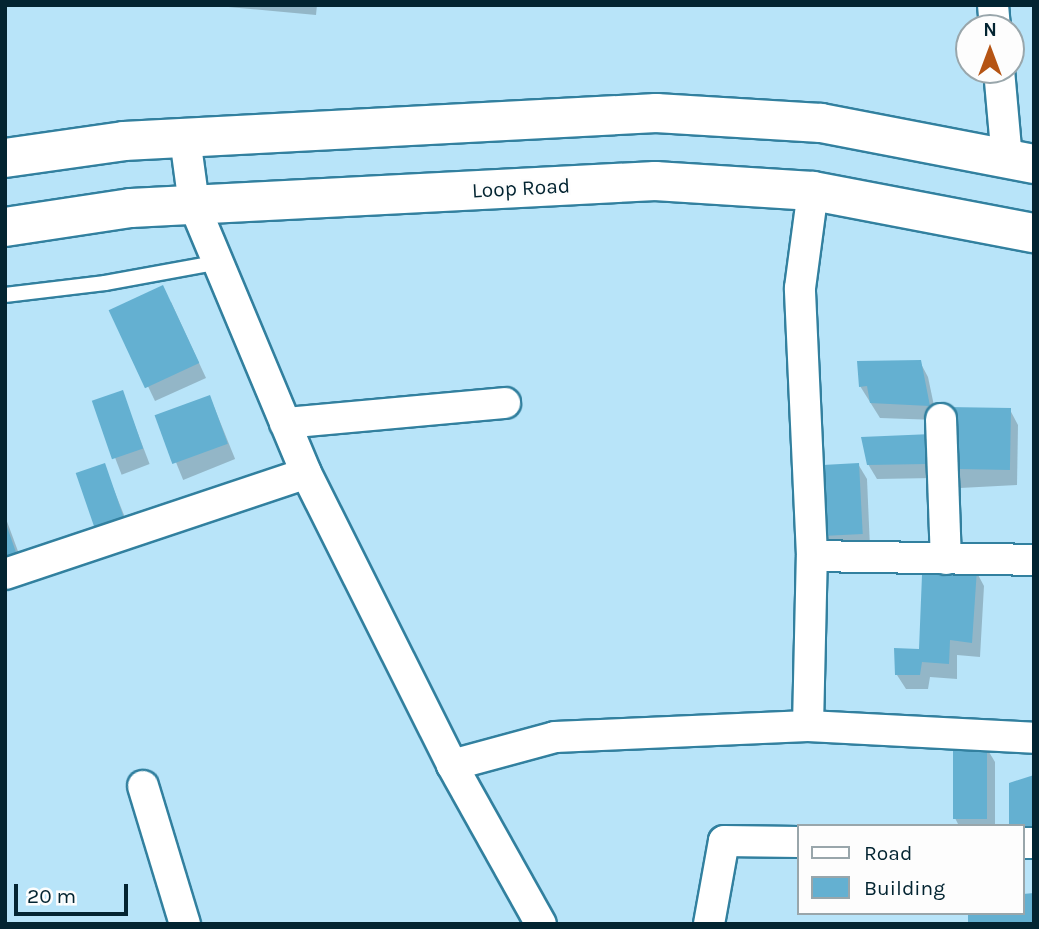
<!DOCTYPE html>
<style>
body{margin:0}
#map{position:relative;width:1039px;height:929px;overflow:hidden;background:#b8e4f9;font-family:Karla,sans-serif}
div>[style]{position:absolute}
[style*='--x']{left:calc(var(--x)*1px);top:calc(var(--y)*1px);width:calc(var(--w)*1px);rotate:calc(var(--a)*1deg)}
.shadow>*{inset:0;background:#0003;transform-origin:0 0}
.building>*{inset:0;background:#64b0d1;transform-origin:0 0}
.roads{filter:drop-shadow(2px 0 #32809f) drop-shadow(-2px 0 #32809f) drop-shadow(0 2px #32809f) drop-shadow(0 -2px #32809f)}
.service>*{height:14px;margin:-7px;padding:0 7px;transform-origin:7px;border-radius:7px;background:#fff}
.minor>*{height:30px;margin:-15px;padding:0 15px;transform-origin:15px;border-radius:15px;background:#fff}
.secondary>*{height:38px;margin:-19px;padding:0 19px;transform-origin:19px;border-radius:19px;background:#fff}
span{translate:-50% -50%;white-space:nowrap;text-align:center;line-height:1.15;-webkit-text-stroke:5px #fdfdfd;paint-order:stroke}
.street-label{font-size:21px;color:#032431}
.frame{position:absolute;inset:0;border:7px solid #032431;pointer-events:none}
.legend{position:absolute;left:797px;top:824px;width:228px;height:91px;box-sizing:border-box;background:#fdfdfd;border:2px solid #99a6ab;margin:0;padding:9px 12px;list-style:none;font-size:21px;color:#032431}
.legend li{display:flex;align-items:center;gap:14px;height:35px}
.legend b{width:35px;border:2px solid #99a6ab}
.north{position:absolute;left:955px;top:14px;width:70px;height:70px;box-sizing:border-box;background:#fdfdfd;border:2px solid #99a6ab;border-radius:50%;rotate:0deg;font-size:19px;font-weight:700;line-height:28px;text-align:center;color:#032431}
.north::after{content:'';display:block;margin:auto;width:24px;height:32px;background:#b55414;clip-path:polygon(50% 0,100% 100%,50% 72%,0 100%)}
.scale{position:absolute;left:14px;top:884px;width:114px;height:32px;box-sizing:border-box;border:4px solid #032431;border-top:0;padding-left:9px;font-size:21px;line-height:24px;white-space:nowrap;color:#032431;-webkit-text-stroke:5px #fdfdfd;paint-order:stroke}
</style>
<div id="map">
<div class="shadow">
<div style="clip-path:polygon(206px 5px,317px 5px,316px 15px)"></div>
<div style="clip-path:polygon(171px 302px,206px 378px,155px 401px,112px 311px)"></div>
<div style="clip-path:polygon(920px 362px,928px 377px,937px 420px,880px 418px,860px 386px)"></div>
<div style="left:122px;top:392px;width:77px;height:30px;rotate:69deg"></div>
<div style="left:210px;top:397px;width:67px;height:56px;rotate:68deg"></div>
<div style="clip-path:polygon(1010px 410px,1018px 425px,1017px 485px,960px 488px,951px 473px)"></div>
<div style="clip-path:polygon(931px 436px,934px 478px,877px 479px,868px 464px)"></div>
<div style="clip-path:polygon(858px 464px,867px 479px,870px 548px,832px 551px,823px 536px)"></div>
<div style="clip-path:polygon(104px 465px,132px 535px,106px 544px)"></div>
<div style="clip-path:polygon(5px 516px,26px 573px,10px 589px,5px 582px)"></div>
<div style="clip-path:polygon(976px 571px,984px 586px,980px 657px,957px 655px,957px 679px,930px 677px,928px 689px,906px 689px,897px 675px,921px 650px)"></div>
<div style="clip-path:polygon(986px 747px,995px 762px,995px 826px,959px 826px,955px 818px)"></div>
</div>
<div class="building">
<div style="left:163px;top:285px;width:86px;height:60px;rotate:65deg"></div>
<div style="clip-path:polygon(921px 360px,930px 406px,870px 403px,867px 386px,859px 387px,857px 361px)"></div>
<div style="left:123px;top:390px;width:62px;height:33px;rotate:71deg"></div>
<div style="left:210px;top:395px;width:52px;height:59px;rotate:70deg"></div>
<div style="left:1011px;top:408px;width:62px;height:64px;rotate:91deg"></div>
<div style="clip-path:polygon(932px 434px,926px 464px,867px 465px,861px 437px)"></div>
<div style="left:105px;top:463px;width:60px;height:31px;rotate:71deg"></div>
<div style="left:859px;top:463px;width:71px;height:41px;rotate:87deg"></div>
<div style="clip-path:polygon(5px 521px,18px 558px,5px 571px)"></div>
<div style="clip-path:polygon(977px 569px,972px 643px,950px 640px,949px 664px,922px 662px,920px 675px,895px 675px,894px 648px,919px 649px,922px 575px)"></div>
<div style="left:953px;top:746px;width:34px;height:73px"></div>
<div style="clip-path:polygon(1034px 775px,1034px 827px,1009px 826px,1009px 783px)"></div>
<div style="clip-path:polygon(1034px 893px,1034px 923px,968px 924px,968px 913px,1023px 913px,1023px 894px)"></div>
</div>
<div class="roads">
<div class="service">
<div style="--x:5;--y:295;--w:101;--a:-6.8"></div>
<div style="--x:105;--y:283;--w:112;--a:-10.3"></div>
</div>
<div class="minor">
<div style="--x:993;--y:5;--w:23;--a:85"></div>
<div style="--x:999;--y:70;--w:89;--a:84.9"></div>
<div style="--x:185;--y:138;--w:68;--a:82.3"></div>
<div style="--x:194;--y:205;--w:290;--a:67.3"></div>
<div style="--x:306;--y:473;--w:326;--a:63.4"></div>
<div style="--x:452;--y:765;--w:182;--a:60.8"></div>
<div style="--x:941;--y:419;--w:140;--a:88"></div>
<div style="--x:285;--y:423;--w:221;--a:-5.2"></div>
<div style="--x:812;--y:556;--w:222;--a:1"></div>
<div style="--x:5;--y:574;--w:317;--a:-18.5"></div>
<div style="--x:808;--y:726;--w:170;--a:-88.7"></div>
<div style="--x:812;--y:556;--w:268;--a:-92.6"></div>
<div style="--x:800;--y:288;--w:98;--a:-82.4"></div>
<div style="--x:452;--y:765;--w:107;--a:-15.2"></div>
<div style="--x:555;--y:737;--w:253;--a:-2.5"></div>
<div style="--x:808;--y:726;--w:226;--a:3"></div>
<div style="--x:143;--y:786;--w:144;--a:73.1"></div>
<div style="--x:1023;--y:843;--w:11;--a:0"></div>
<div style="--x:709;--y:924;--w:84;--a:-79.8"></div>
<div style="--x:724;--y:841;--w:75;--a:0.8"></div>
</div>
<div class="secondary">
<div style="--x:5;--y:158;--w:120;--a:-8.1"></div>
<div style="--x:124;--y:141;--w:533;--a:-3.01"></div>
<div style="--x:656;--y:113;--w:165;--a:3.5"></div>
<div style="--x:821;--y:123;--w:217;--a:10.9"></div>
<div style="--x:5;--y:227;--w:127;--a:-8.6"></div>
<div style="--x:131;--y:208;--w:525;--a:-2.95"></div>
<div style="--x:655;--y:181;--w:158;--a:3.6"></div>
<div style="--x:813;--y:191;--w:225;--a:10.8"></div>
</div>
</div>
<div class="street-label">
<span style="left:521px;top:188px;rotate:-3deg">Loop Road</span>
</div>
<div class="frame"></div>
<ul class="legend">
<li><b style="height:9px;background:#fff"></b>Road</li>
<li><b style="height:19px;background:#64b0d1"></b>Building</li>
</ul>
<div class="north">N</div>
<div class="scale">20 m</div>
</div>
